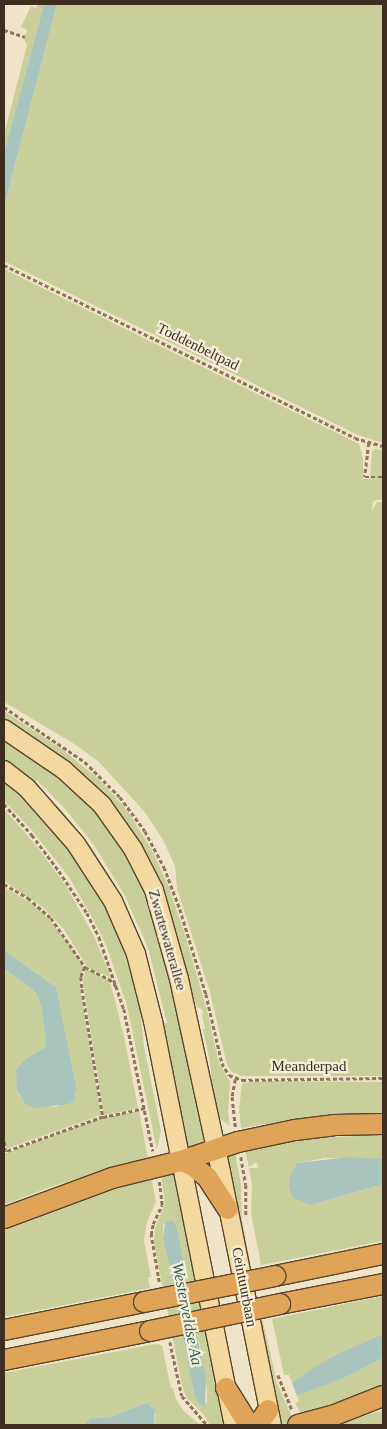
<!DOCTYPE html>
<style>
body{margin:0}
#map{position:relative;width:387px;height:1429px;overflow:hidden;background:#f0e4c8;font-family:Georgia,serif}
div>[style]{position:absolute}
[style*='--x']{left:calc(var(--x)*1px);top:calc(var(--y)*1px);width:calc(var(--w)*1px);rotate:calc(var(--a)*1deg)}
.green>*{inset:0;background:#c9cf9b}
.water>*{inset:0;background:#a9c4bc}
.path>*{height:2.5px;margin-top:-1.25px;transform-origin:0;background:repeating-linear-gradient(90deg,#8d765c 0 4px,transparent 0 6.5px)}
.roads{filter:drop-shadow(1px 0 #5b4430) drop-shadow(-1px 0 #5b4430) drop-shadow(0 1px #5b4430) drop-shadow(0 -1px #5b4430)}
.primary>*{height:18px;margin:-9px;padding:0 9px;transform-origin:9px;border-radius:9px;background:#f3d9a0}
.motorway>*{height:20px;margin:-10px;padding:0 10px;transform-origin:10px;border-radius:10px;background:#e0a458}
.bridges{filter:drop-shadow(1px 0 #5b4430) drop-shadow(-1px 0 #5b4430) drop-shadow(0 1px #5b4430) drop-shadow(0 -1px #5b4430)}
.motorway-bridge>*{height:20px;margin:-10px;padding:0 10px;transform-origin:10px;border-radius:10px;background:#e0a458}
span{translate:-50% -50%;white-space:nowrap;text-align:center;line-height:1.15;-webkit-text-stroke:4.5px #f7eed8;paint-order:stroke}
.street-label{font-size:15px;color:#3d2e20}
.water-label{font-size:16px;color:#2f5d5a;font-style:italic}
.frame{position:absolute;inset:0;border:5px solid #3d2e20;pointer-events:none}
</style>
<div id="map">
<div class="green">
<div style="clip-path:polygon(38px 4px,44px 4px,4px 153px,4px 135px,27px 45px,24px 39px,27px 30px,21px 27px,31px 6px,36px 8px)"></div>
<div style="clip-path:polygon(57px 4px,383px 4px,383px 443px,358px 435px,4px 261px,4px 207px)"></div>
<div style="clip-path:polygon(4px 269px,359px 444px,363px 458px,363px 479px,370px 479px,372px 452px,374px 449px,383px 450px,383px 499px,373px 501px,372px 511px,377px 502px,383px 502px,383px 1076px,241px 1076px,232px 1072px,227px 1065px,210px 992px,177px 888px,175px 866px,162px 838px,144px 811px,99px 762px,76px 745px,4px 702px)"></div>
<div style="clip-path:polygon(4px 711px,63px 750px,101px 781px,129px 813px,152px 850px,169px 887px,186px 938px,207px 1010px,219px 1063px,230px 1082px,228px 1113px,230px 1126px,220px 1119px,214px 1105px,210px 1062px,203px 1029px,205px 1028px,202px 1016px,203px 1012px,202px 1009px,197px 1007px,146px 858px,4px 721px)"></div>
<div style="clip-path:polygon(evenodd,4px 737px,67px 781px,108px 824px,143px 884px,177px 1002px,205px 1143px,188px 1151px,141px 950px,18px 772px,4px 761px,4px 737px,37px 780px,65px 809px,94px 845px,125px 896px,148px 948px,167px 1023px,164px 1023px,144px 950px,114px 883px,91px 847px,62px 811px,35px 783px,37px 780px)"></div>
<div style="clip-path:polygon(4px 778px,50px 823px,97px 887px,125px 946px,139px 999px,144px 1046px,161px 1131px,157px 1150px,127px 1006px,106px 945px,93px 919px,69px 877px,30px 828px,4px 801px)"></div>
<div style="clip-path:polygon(4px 809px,35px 844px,66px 886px,94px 936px,113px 982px,109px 977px,88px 968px,63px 928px,44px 908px,4px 881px)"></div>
<div style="clip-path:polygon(4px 887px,33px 904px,46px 916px,71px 946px,83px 966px,80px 988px,101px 1115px,6px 1149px,4px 1126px,4px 969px,32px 989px,37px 995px,41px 1006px,46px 1040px,45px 1047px,23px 1061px,16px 1070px,18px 1093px,25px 1104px,56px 1107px,76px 1095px,55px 986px,4px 950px)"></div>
<div style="clip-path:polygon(85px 968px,106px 979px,111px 985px,125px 1041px,138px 1108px,104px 1115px,83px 984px)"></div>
<div style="clip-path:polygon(266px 1081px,383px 1082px,383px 1114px,330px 1115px,241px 1128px,239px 1109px,242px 1083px)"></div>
<div style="clip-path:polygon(139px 1111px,148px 1159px,53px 1186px,4px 1205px,4px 1154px,101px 1118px)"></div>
<div style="clip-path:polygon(383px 1135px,383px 1159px,325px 1158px,297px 1163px,289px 1177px,311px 1205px,383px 1184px,383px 1241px,261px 1265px,251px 1214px,252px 1184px,249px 1168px,258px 1168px,257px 1162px,249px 1167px,245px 1150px,314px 1138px)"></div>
<div style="clip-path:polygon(235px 1152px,241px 1185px,242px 1220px,251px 1267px,246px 1268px,224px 1155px)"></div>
<div style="clip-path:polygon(evenodd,161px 1174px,174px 1175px,224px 1425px,210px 1425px,204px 1415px,186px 1397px,182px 1385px,154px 1243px,155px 1228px,165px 1204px,161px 1174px,170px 1220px,185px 1271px,183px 1271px,197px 1343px,199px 1342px,207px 1389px,207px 1403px,196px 1400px,192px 1385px,171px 1273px,163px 1239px,163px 1226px,165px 1222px,170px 1220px)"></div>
<div style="clip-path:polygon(151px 1175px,156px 1202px,147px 1222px,144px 1240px,151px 1277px,148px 1277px,150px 1288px,4px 1317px,4px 1226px,78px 1197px)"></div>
<div style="clip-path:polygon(383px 1296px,383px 1334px,339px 1353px,292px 1383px,289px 1375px,284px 1375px,272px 1319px)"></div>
<div style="clip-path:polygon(263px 1321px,277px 1383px,294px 1422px,284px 1425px,277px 1425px,257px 1322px)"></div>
<div style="clip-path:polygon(155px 1344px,162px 1345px,171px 1388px,173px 1388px,176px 1399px,183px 1410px,200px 1425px,154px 1425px,156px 1414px,152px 1406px,143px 1404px,111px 1417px,90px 1418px,83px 1425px,4px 1425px,4px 1373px)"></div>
<div style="clip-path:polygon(383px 1358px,383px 1387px,303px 1418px,295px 1403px,299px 1401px,297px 1396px,342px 1379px)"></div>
<div style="clip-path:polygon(383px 1410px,383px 1425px,340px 1425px,354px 1419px)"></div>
</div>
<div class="water">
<div style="clip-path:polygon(44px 4px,57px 4px,4px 207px,4px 153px)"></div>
<div style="clip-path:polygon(4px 950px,56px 987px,76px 1087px,75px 1100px,69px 1104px,35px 1108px,25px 1104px,17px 1090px,16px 1070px,23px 1061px,45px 1047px,46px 1040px,41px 1006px,37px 995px,32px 989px,4px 969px)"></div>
<div style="clip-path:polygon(350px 1157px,383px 1159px,383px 1184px,311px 1205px,293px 1198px,289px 1188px,289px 1177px,297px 1163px)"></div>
<div style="clip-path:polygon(172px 1220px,176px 1225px,185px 1271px,183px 1272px,206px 1378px,205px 1408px,196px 1400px,192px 1385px,171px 1273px,163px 1239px,165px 1222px)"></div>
<div style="clip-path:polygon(383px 1334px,383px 1358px,342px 1379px,297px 1396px,292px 1383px,307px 1372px,339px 1353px)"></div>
<div style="clip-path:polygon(143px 1404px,149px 1404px,155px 1410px,154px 1425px,83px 1425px,90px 1418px,111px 1417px)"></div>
</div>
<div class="path">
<div style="--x:4;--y:30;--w:22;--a:18"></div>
<div style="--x:4;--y:265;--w:391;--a:26.2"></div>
<div style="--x:355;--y:438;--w:29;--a:16"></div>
<div style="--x:369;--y:443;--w:34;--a:97"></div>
<div style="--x:365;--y:477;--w:18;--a:0"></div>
<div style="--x:4;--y:707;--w:98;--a:34.2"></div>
<div style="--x:85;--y:762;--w:49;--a:45"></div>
<div style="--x:120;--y:797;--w:42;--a:53.7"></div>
<div style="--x:145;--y:831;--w:41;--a:62.2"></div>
<div style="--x:164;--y:867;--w:45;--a:69.1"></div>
<div style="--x:180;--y:909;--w:89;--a:73"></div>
<div style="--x:206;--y:994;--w:71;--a:76.9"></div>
<div style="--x:222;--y:1063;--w:14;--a:60"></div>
<div style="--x:229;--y:1075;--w:14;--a:21"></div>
<div style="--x:242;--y:1080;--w:141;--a:-0.8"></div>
<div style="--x:4;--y:804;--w:42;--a:47.9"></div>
<div style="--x:32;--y:835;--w:45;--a:53.1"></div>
<div style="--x:59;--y:871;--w:50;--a:56.3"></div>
<div style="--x:87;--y:913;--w:27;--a:63"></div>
<div style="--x:99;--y:937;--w:76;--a:70.9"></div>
<div style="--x:124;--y:1009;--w:145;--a:78.5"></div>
<div style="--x:4;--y:884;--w:28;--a:30"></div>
<div style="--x:28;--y:898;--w:30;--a:41"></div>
<div style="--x:51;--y:918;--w:60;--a:55.2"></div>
<div style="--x:85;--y:967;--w:11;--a:112"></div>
<div style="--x:81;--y:977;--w:12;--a:85"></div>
<div style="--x:82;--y:989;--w:130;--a:80.7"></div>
<div style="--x:103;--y:1117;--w:104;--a:160.3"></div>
<div style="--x:5;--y:1152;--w:11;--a:-95"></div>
<div style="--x:85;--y:967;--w:27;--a:27"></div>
<div style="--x:109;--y:979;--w:11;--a:45"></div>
<div style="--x:103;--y:1117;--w:43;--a:-12.1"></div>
<div style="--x:235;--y:1127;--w:31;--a:-96"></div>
<div style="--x:232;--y:1096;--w:17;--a:-80"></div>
<div style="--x:241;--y:1157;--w:28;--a:80"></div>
<div style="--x:246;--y:1185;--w:31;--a:90"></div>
<div style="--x:159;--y:1282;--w:48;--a:-99.7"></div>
<div style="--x:151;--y:1235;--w:11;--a:-80"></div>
<div style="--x:153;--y:1224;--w:21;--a:-65"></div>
<div style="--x:162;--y:1205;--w:24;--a:-97"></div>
<div style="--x:170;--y:1342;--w:55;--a:77.5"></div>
<div style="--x:182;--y:1396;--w:38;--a:49"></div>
<div style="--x:278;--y:1375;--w:38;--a:68"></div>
</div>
<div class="roads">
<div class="primary">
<div style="--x:4;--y:729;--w:73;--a:34.3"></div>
<div style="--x:64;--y:770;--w:52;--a:42.6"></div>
<div style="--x:102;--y:805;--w:54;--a:54.8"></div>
<div style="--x:133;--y:849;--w:46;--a:62.9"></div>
<div style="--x:154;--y:890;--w:92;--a:74.3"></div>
<div style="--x:179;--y:979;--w:198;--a:77.7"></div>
<div style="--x:221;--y:1172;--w:258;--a:78.6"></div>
<div style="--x:4;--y:770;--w:29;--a:38"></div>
<div style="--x:27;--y:788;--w:74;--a:48.8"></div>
<div style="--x:76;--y:844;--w:68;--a:57"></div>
<div style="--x:113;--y:901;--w:58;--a:66.5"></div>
<div style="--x:136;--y:954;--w:69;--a:75.8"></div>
<div style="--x:153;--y:1021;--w:412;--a:78.7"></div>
</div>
<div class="motorway">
<div style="--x:181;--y:1161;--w:12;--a:20"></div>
<div style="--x:192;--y:1165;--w:19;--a:39"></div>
<div style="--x:207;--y:1177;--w:38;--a:57"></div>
<div style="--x:4;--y:1218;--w:115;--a:-20.3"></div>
<div style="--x:112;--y:1178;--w:71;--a:-13.8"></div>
<div style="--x:181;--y:1161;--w:60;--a:-18.4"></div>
<div style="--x:238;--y:1142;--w:58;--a:-11.9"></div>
<div style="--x:295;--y:1130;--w:39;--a:-7"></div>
<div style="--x:334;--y:1125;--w:49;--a:-1.2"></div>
<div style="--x:275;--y:1276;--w:110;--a:-11.5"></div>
<div style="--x:280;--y:1304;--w:105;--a:-11"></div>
<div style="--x:4;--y:1330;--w:143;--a:-11.3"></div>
<div style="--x:4;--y:1360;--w:149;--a:-11.2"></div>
<div style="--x:226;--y:1388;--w:44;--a:58.1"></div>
<div style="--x:258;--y:1425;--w:18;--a:-56"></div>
<div style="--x:298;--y:1425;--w:35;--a:-15"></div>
<div style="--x:332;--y:1416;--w:55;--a:-21.4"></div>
</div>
</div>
<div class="bridges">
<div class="motorway-bridge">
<div style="--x:144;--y:1302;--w:134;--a:-11.2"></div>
<div style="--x:150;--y:1331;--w:133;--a:-11.7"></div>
</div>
</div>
<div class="street-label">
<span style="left:198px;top:347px;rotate:26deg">Toddenbeltpad</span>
<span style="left:167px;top:940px;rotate:74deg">Zwartewaterallee</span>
<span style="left:309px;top:1067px">Meanderpad</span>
<span style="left:244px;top:1287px;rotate:79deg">Ceintuurbaan</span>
</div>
<div class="water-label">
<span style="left:187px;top:1314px;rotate:79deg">Westerveldse Aa</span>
</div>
<div class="frame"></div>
</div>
